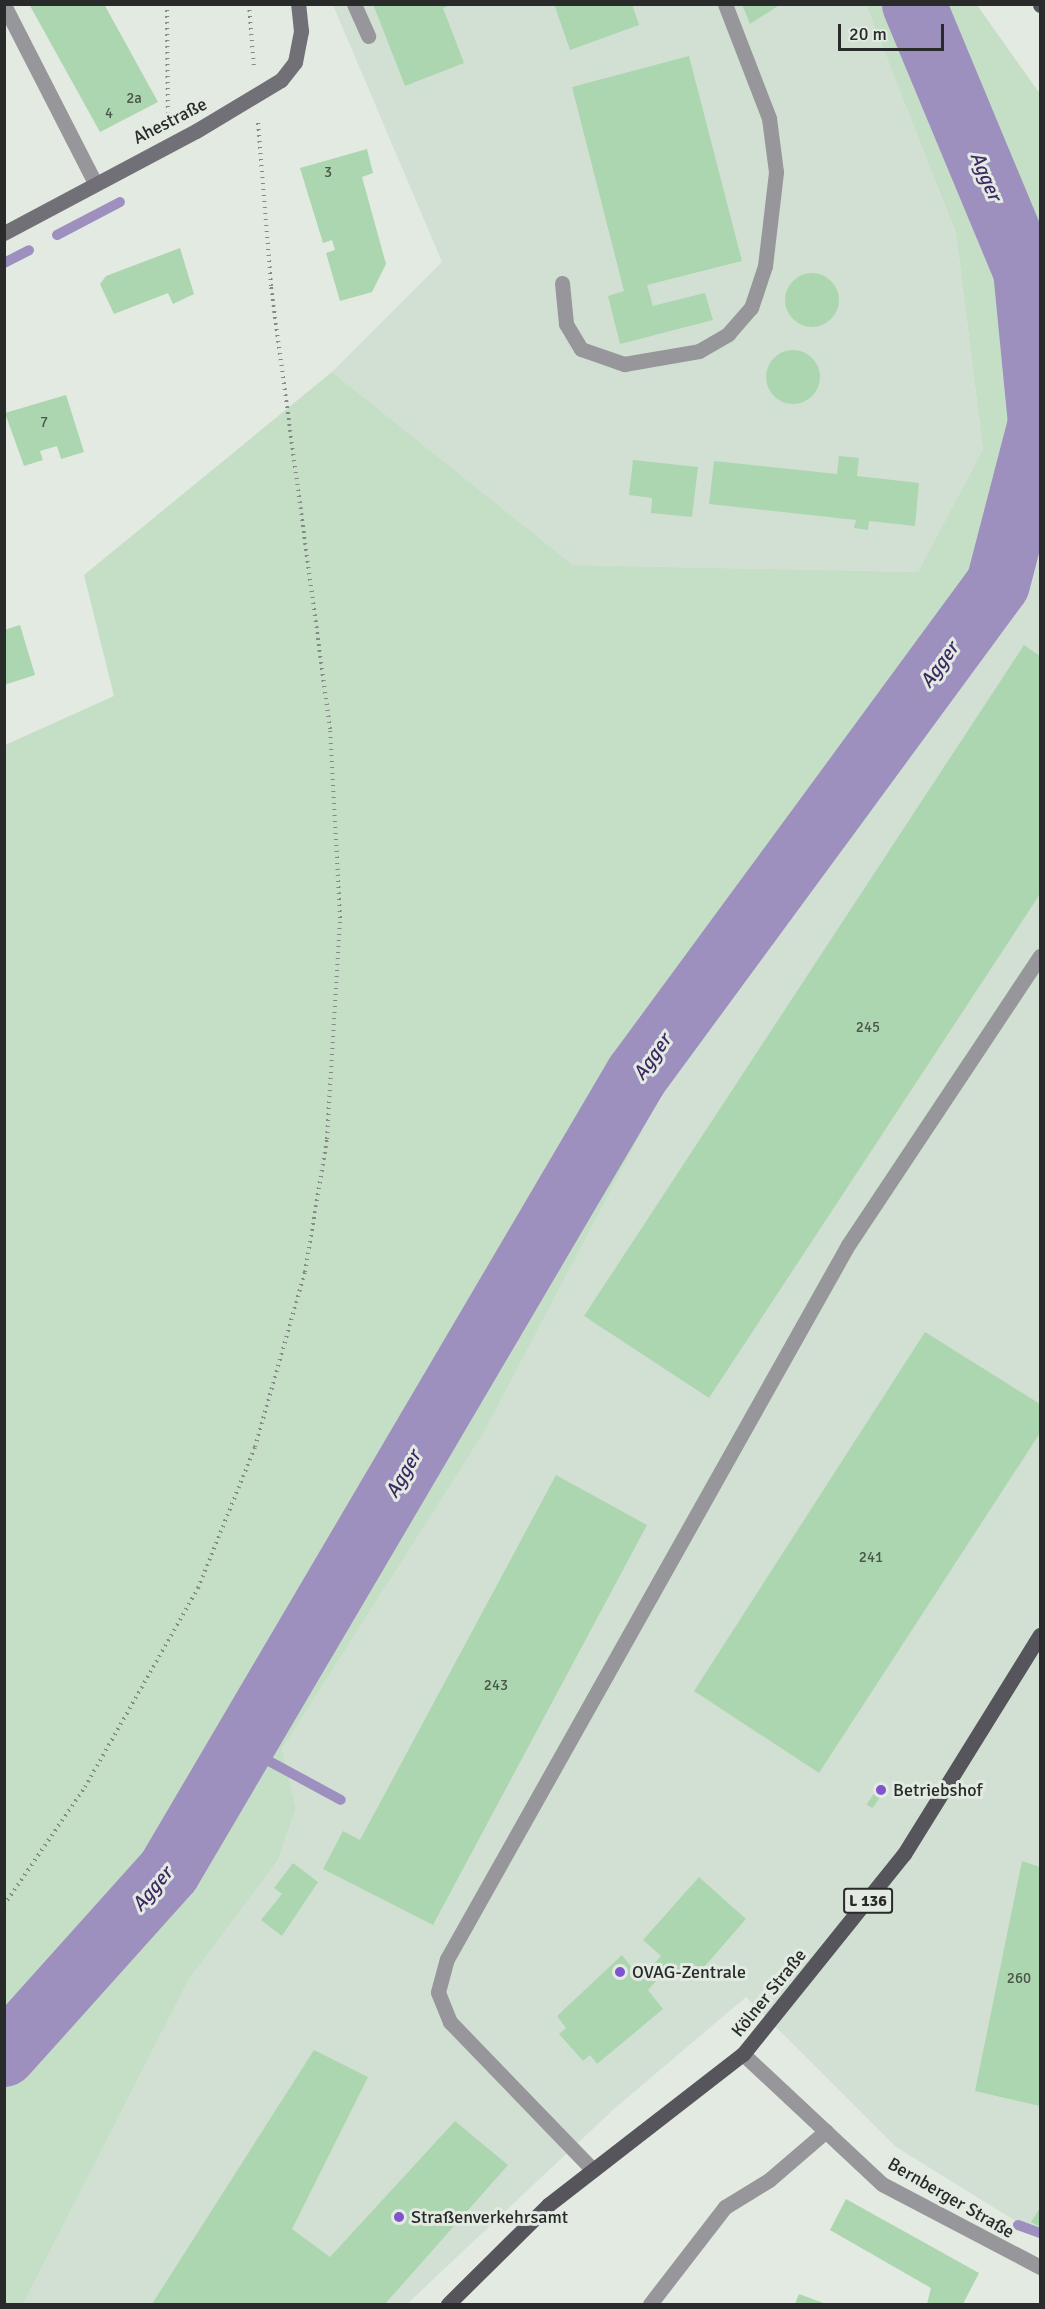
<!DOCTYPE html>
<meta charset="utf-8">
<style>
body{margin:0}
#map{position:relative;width:1045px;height:2309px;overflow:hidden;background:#e2eae2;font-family:Signika,sans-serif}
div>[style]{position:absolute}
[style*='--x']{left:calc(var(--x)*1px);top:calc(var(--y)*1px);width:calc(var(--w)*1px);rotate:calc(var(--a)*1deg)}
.built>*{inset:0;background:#d2e0d3}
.green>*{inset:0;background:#c5dec6}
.stream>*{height:10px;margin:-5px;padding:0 5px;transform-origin:5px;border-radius:5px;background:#9d8fbe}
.river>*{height:64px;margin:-32px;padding:0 32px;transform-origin:32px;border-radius:32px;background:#9d8fbe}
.building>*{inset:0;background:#acd6af;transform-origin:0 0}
.round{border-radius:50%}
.path>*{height:4px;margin-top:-2px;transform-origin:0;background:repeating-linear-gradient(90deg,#848a85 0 1.5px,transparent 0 6px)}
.lane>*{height:15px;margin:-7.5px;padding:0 7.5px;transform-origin:7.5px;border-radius:7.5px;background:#97969a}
.street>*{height:15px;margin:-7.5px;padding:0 7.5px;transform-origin:7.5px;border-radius:7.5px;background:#97969a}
.secondary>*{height:15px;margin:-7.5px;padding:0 7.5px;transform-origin:7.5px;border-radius:7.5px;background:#717076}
.primary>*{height:15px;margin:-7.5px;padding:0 7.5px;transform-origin:7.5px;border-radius:7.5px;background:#57555c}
.secondary-bridge>*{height:15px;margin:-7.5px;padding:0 7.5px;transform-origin:7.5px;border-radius:7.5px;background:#717076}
.dots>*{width:16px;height:16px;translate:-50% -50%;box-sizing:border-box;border:3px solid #e2eae2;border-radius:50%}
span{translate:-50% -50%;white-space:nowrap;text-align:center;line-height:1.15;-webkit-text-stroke:6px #e2eae2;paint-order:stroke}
.number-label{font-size:15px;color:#49564a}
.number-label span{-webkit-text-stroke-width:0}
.shield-label span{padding:2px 4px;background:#e2eae2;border:2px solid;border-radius:4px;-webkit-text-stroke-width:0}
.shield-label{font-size:16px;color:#282b29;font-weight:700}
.street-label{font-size:18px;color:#282b29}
.poi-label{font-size:18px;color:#282b29}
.left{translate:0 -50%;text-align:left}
.water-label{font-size:20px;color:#3e2963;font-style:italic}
.frame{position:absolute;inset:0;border:6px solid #282b29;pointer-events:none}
.scale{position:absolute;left:838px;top:24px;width:106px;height:27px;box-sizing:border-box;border:3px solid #282b29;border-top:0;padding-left:8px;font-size:18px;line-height:21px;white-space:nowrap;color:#282b29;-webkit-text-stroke:4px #e2eae2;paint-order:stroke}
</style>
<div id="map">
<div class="built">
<div style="clip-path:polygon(333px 5px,866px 5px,956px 233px,983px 451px,918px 572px,573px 565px,332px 372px,442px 262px)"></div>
<div style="clip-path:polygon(1040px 531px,1040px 2236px,896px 2147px,746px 1997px,614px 2109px,407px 2304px,23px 2304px,189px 1979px,278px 1860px,296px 1808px,282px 1749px,483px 1434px,671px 1076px,865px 821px,1021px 583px)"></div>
</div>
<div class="green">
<div style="clip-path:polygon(866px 5px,977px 5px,1040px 94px,1040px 531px,1021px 583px,865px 821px,671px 1076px,483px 1434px,282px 1749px,296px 1808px,278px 1860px,189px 1979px,23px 2304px,5px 2304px,5px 745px,114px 696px,84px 575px,332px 372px,573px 565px,918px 572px,983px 450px,956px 233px)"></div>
</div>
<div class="stream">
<div style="--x:57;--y:235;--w:71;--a:-27.6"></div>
<div style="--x:4;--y:263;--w:28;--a:-27"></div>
<div style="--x:243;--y:1747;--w:111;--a:28.4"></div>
<div style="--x:1018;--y:2225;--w:23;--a:20"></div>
</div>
<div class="river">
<div style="--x:4;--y:2055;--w:247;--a:-48.1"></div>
<div style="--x:169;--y:1871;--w:923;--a:-59.55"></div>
<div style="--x:637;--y:1075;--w:609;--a:-53.68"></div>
<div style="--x:998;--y:584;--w:166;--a:-75.4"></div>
<div style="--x:1040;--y:423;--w:153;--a:-95.6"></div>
<div style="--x:1025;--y:271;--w:289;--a:-112.6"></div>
</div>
<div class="building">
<div style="clip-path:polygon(29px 4px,104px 4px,158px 102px,100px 132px)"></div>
<div style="clip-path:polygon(373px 4px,453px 4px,443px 8px,464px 63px,405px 86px)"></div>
<div style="clip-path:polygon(554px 4px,632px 4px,639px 25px,570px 50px)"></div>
<div style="clip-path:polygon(742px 4px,781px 4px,750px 24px)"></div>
<div style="clip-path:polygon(689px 56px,742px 261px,647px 285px,653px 306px,705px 293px,713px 320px,620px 344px,608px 296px,624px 291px,572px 87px)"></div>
<div style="clip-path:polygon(367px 149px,373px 173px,362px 177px,386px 264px,372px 292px,340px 301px,326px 253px,335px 250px,332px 240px,323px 243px,300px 168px)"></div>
<div style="clip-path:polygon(180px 248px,194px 294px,173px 304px,168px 293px,114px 314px,100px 284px,106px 276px)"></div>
<div class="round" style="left:785px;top:273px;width:54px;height:54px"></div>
<div class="round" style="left:766px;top:350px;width:54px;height:54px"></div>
<div style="clip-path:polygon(66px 395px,84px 452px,61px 459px,57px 446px,40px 451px,43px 460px,24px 466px,5px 413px)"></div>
<div style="clip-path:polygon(839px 456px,859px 458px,857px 476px,919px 483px,915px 526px,869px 521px,868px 530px,854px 528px,856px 520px,709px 504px,714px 461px,837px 474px)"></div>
<div style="clip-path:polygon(633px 460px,698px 467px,692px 517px,651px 513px,652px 498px,629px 495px)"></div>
<div style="clip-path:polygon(20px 625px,35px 675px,4px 685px,4px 630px)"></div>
<div style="clip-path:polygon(1024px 645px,1040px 656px,1040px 894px,709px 1398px,584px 1316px)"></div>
<div style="clip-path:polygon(925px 1332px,1040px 1404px,1040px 1433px,819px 1773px,694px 1691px)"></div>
<div style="clip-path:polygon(556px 1475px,647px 1525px,433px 1925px,323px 1869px,343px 1831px,360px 1840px)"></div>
<div style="left:875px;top:1792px;width:7px;height:15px;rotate:34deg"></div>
<div style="clip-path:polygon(1022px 1861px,1040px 1867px,1040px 2106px,975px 2091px)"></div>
<div style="clip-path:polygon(293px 1863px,318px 1882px,282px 1936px,261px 1920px,282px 1894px,274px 1888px)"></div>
<div style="clip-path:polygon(699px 1877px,746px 1919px,691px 1982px,670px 1965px,648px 1990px,663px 2009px,597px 2064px,590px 2055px,583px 2061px,559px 2034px,566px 2028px,557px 2016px,622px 1955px,641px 1979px,661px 1956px,643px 1940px)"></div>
<div style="clip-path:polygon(314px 2050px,368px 2077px,292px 2229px,330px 2257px,455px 2121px,508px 2165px,385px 2304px,152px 2304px)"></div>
<div style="clip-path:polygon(846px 2199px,979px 2273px,963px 2304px,927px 2304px,931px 2288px,830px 2230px)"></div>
<div style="clip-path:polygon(1040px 2208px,1040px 2227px,1031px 2222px)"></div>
<div style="clip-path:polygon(799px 2294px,826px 2304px,795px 2304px)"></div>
</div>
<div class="path">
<div style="--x:167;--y:4;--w:114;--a:89.5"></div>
<div style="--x:249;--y:4;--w:63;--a:85.5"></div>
<div style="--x:4;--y:1905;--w:143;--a:-55.5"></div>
<div style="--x:85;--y:1787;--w:229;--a:-60.4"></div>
<div style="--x:198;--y:1588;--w:152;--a:-68"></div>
<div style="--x:255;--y:1447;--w:182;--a:-74.1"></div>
<div style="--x:305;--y:1272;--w:135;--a:-80.6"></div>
<div style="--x:327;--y:1139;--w:221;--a:-86.6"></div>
<div style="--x:340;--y:918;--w:189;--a:-93"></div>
<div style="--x:330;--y:729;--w:447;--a:-97.6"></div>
<div style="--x:271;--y:286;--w:165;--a:-94.5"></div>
</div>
<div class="lane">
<div style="--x:354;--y:4;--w:35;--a:66"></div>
<div style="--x:4;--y:5;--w:200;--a:62.9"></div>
<div style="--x:562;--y:283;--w:41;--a:84.4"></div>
<div style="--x:566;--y:324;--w:29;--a:59"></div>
<div style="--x:581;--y:349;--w:46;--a:19.2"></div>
<div style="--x:624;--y:364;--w:76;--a:-9.8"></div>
<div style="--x:699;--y:351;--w:34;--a:-30"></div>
<div style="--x:728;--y:334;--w:35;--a:-49"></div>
<div style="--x:751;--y:308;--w:44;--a:-71.6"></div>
<div style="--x:765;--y:266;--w:95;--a:-83.3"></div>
<div style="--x:776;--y:172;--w:54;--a:-97.4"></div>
<div style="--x:769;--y:118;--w:122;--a:-111.1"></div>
<div style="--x:593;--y:2170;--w:206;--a:-134"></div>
<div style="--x:450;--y:2022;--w:32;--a:-112"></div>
<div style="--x:438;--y:1992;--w:34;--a:-75"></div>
<div style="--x:447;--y:1959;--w:819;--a:-60.68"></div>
<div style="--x:848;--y:1245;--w:347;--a:-56.4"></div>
<div style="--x:650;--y:2304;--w:123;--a:-52.3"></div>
<div style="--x:725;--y:2207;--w:52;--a:-31.5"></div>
<div style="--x:769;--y:2180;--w:75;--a:-40.7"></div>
</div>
<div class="street">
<div style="--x:743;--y:2054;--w:190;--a:43.1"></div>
<div style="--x:882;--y:2184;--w:178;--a:27.7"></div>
</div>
<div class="secondary">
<div style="--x:281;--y:80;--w:23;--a:-52"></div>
<div style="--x:295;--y:62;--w:32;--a:-79"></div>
<div style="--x:301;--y:31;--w:27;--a:-96"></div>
<div style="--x:4;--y:233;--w:217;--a:-28"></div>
</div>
<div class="primary">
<div style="--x:1040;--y:4;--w:1;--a:90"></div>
<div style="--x:448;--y:2304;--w:141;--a:-44.7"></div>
<div style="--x:548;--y:2205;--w:247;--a:-37.8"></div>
<div style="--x:743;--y:2054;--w:257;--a:-51.2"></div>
<div style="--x:904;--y:1854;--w:258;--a:-58.2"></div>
</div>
<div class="secondary-bridge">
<div style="--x:196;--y:131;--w:99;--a:-31"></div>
</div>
<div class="dots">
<div style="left:881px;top:1790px;background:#8153cc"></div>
<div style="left:620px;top:1972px;background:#8153cc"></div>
<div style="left:399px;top:2217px;background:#8153cc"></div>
</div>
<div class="number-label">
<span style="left:134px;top:99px">2a</span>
<span style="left:109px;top:114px">4</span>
<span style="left:328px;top:173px">3</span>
<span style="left:44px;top:423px">7</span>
<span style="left:868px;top:1028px">245</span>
<span style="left:871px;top:1558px">241</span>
<span style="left:496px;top:1686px">243</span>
<span style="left:1019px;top:1979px">260</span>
</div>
<div class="shield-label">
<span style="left:868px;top:1901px">L 136</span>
</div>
<div class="street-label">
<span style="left:170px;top:121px;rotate:-27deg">Ahestraße</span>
<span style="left:769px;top:1993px;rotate:-51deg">Kölner Straße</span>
<span style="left:951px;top:2198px;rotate:30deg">Bernberger Straße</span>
</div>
<div class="poi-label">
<span class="left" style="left:893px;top:1790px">Betriebshof</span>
<span class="left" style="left:632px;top:1972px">OVAG-Zentrale</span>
<span class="left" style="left:411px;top:2217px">Straßenverkehrsamt</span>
</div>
<div class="water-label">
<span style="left:986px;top:176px;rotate:67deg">Agger</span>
<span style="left:939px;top:665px;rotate:-54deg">Agger</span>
<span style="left:652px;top:1057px;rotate:-55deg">Agger</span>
<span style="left:403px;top:1474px;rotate:-60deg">Agger</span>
<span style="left:152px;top:1889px;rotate:-50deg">Agger</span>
</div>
<div class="frame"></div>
<div class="scale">20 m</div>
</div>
